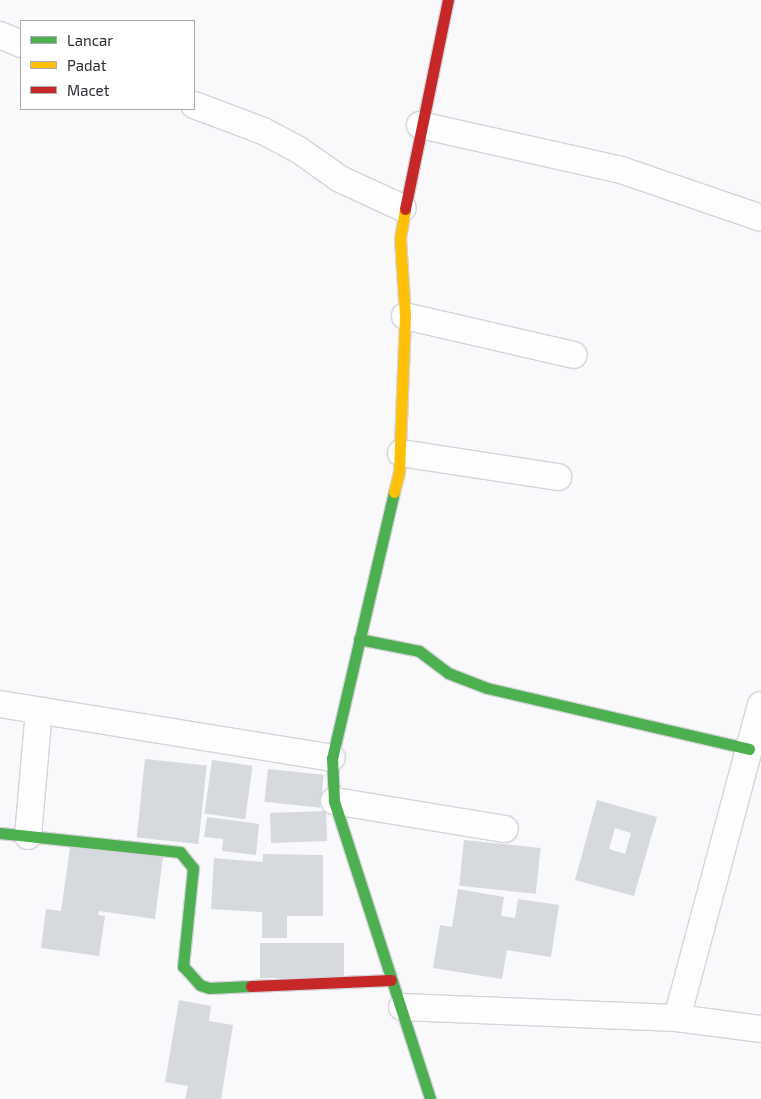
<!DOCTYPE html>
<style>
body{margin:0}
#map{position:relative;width:761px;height:1099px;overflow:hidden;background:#f9f9fc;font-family:"Exo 2",sans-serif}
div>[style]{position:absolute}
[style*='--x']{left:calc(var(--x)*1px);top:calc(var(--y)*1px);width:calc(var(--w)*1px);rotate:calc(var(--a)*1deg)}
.building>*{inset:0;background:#d6d9de;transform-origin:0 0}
.roads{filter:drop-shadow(1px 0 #d4d4da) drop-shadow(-1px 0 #d4d4da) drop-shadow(0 1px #d4d4da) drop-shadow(0 -1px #d4d4da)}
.street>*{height:26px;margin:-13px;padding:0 13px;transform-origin:13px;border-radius:13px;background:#fefeff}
.fast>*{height:11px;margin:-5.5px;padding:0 5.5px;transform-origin:5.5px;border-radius:5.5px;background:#4caf50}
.slow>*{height:11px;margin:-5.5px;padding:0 5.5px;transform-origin:5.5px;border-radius:5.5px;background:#ffc107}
.jam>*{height:11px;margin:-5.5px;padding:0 5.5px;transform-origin:5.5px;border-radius:5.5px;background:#c62828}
span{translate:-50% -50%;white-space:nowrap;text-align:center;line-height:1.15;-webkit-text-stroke:4.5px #fff;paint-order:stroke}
.legend{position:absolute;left:20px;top:20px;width:175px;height:90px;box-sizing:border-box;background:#fff;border:1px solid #ababaf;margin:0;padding:6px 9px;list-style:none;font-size:15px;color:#2e2e38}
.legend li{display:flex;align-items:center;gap:10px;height:25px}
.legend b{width:25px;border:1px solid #ababaf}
</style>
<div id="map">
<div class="building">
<div style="left:145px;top:759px;width:62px;height:79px;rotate:6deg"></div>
<div style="left:212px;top:760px;width:41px;height:54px;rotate:8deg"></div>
<div style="left:268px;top:769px;width:56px;height:33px;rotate:6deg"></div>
<div style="clip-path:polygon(evenodd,597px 800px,657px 817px,634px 896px,575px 880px,597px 800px,615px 828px,631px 833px,625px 854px,609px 849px,615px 828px)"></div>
<div style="left:326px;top:811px;width:30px;height:56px;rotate:88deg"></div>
<div style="clip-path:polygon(207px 817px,259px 824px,256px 855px,222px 851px,223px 839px,204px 837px)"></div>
<div style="left:464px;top:840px;width:77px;height:46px;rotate:6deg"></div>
<div style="clip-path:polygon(71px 841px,163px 857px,155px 919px,99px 911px,98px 915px,105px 916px,99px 956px,41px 948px,46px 909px,61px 911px)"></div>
<div style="clip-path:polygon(263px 854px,323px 855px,323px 916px,287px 916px,287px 938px,262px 938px,262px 912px,211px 909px,214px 858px,263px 862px)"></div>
<div style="clip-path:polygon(458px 889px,504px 897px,501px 916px,515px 918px,518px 899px,559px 905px,551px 957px,507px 950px,502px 979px,433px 968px,440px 925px,452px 927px)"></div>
<div style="left:260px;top:943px;width:84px;height:35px"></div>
<div style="clip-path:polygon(179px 1000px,211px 1006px,209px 1021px,233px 1025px,221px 1099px,185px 1099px,188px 1086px,165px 1082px)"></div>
</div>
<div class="roads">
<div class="street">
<div style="--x:0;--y:35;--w:23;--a:23"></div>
<div style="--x:194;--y:105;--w:74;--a:20.6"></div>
<div style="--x:263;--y:131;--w:41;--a:27.8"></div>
<div style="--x:299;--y:150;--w:50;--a:35.3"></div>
<div style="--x:340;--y:179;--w:69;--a:24.7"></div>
<div style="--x:420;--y:125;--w:206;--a:12.6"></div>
<div style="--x:621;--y:170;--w:148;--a:18.9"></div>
<div style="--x:405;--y:316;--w:173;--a:13"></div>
<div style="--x:401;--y:453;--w:159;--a:8.7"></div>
<div style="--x:0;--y:704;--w:336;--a:9.2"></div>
<div style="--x:334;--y:801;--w:173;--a:9.3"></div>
<div style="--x:28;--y:836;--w:125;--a:-85"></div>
<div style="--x:402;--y:1007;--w:275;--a:2.3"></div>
<div style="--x:677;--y:1018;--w:85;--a:7.5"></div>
<div style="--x:677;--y:1018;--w:324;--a:-75"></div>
</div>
<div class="fast">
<div style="--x:394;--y:492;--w:273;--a:103.1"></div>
<div style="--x:332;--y:758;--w:43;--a:87.3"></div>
<div style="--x:334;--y:801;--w:313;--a:72.1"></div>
<div style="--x:359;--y:639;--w:61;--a:11.3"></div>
<div style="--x:419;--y:651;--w:36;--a:37"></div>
<div style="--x:448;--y:673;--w:42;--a:21"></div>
<div style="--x:487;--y:688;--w:269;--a:13.1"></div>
<div style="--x:0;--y:833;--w:181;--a:6"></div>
<div style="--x:180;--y:852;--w:21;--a:51"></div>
<div style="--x:193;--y:868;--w:99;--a:95.8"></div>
<div style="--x:183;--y:966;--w:25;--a:48"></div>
<div style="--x:200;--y:985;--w:9;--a:18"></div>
<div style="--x:209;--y:988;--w:42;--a:-2.7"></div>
</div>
<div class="slow">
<div style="--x:394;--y:492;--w:21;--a:-76"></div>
<div style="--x:399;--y:472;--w:156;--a:-87.8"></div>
<div style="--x:405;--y:316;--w:78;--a:-93.7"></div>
<div style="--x:400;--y:238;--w:29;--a:-80"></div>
</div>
<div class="jam">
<div style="--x:405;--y:209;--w:213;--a:-78.4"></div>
<div style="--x:251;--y:986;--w:140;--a:-2.5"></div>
</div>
</div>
<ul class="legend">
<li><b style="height:6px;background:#4caf50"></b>Lancar</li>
<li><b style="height:6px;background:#ffc107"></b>Padat</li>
<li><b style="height:6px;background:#c62828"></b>Macet</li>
</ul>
</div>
